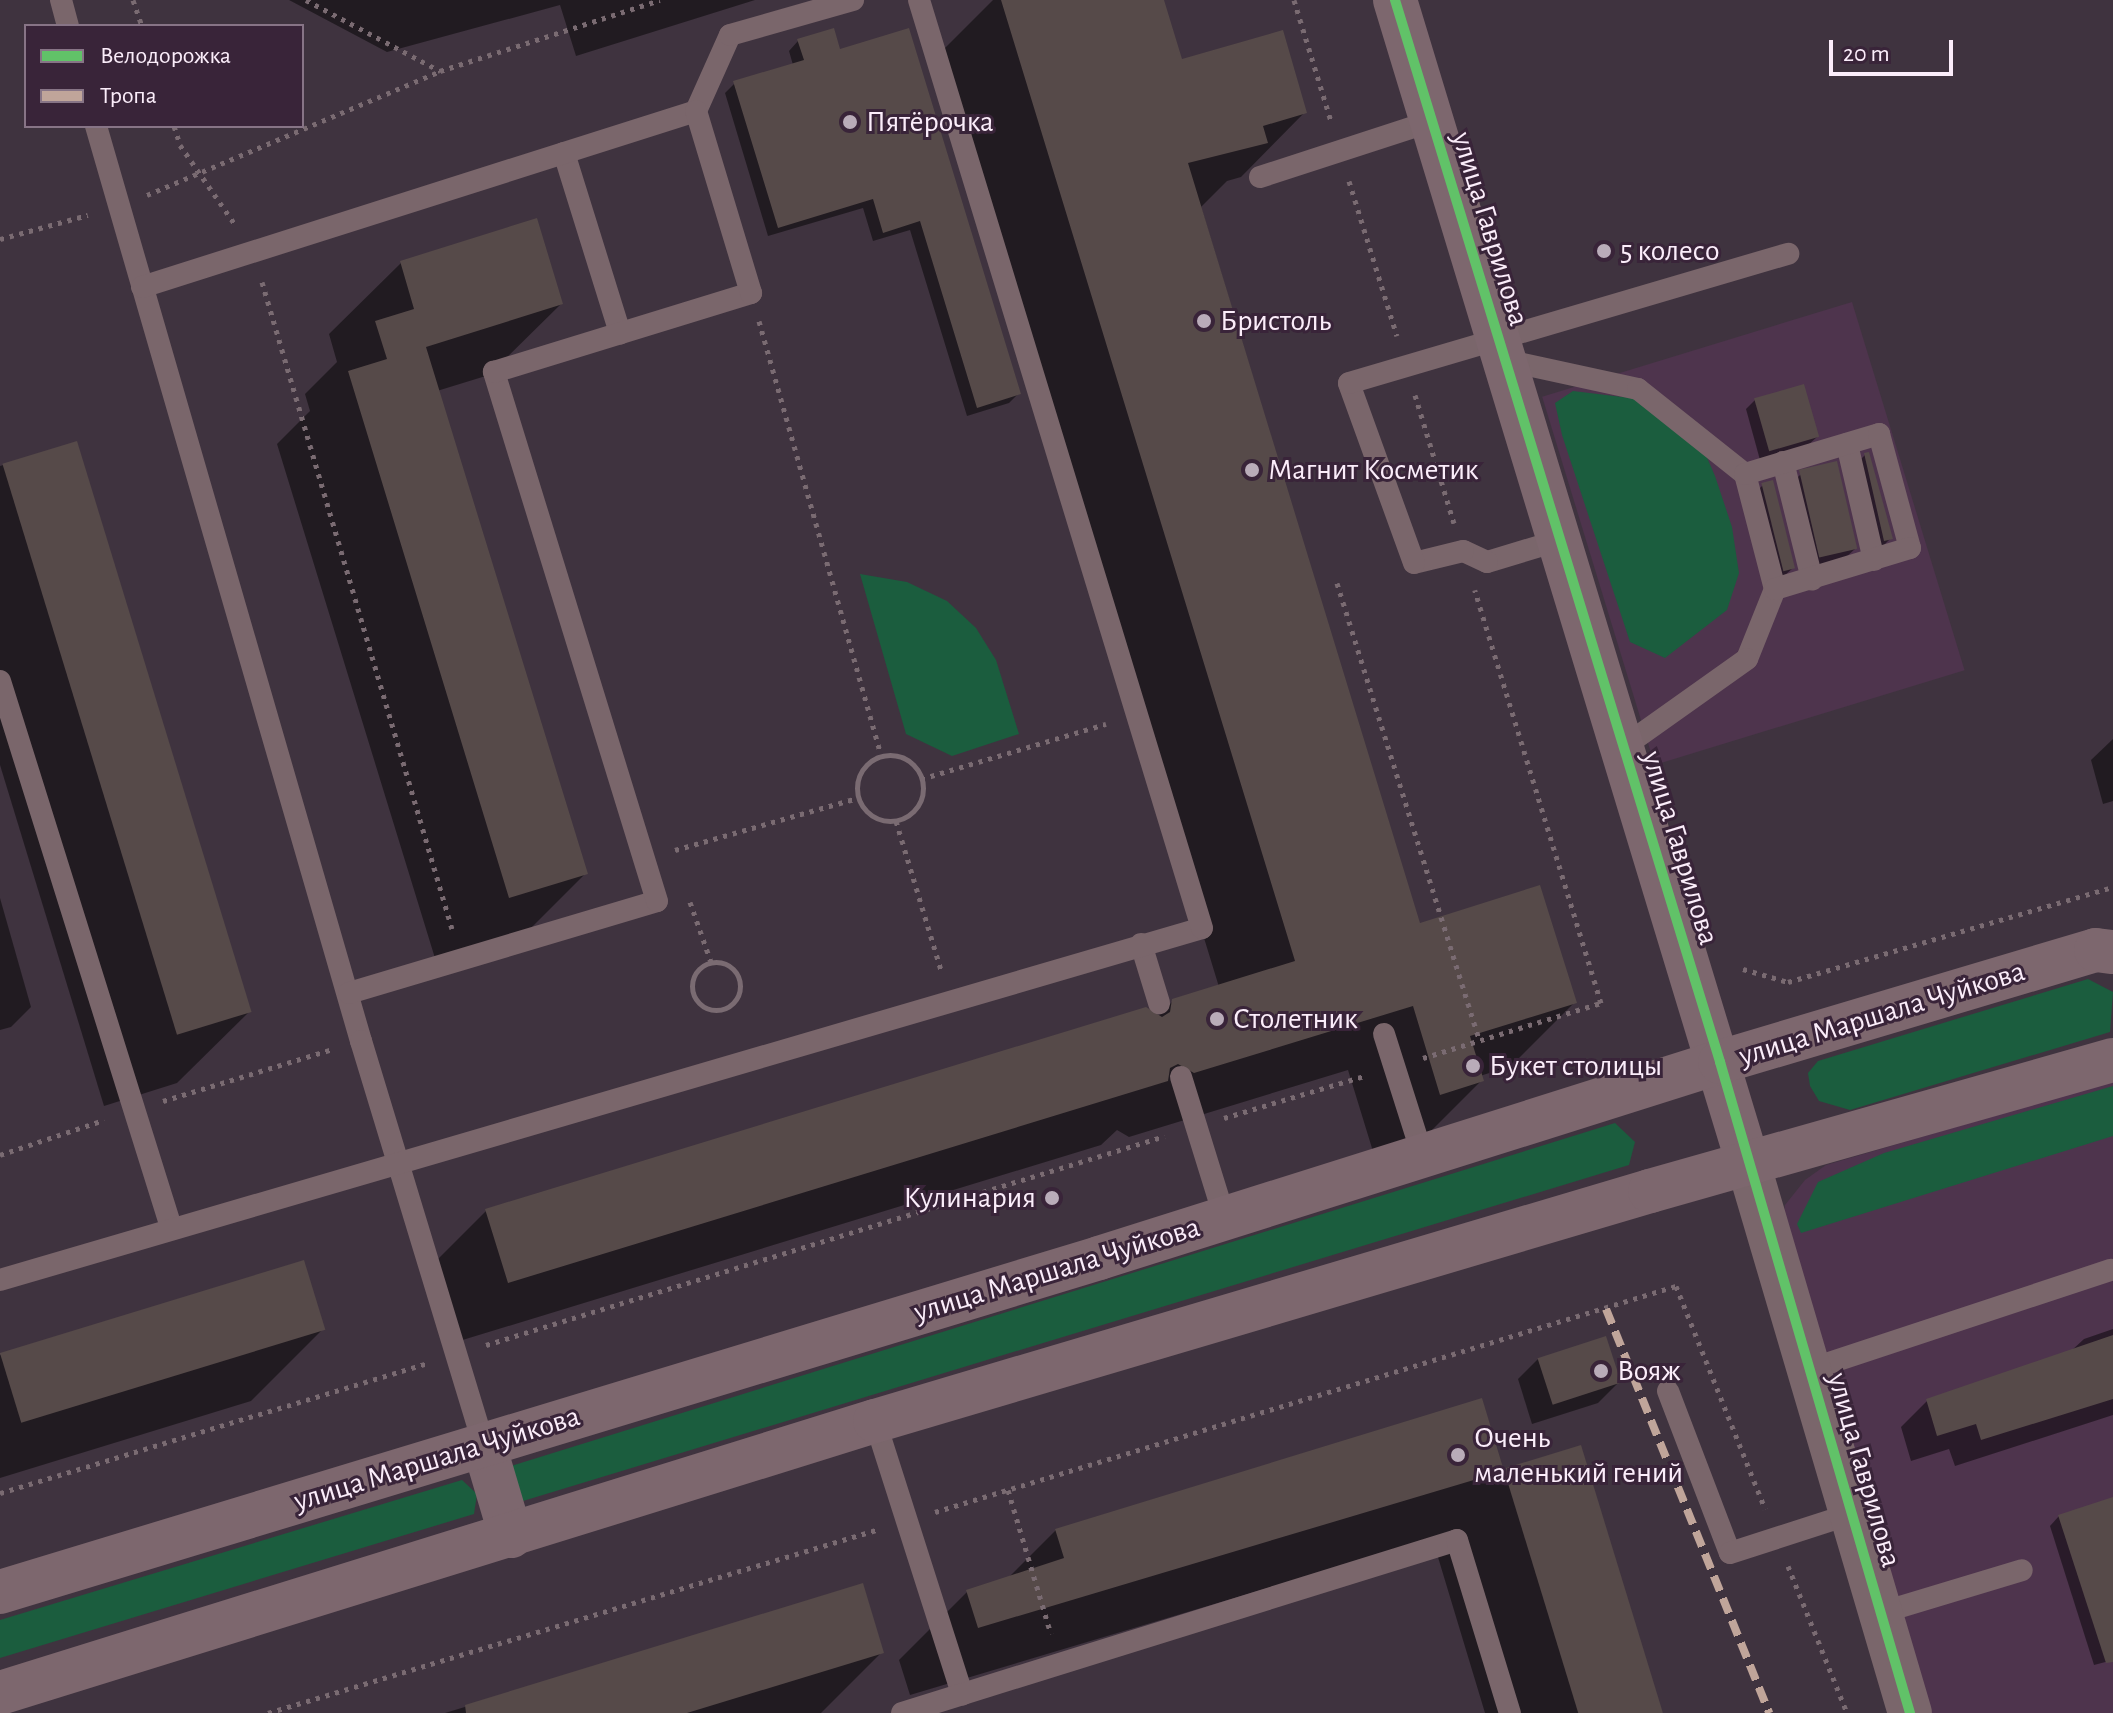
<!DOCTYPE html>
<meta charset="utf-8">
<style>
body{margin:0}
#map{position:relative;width:2113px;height:1713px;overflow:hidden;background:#3f333f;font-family:"Alegreya Sans",sans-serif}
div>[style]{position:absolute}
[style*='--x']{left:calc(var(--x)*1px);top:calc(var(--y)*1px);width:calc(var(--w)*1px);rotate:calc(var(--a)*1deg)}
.built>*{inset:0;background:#4e344d;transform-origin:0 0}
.green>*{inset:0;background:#1b5d3e}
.shadow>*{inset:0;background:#0007}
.building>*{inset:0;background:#564a49;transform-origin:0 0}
.path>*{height:5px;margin-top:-2.5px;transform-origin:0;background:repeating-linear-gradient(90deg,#7a6b72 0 4px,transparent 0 10px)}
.path>.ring{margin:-2.5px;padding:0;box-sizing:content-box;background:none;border:5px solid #7a6b72;border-radius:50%}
.lane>*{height:22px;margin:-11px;padding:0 11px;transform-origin:11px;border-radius:11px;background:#7a666b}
.street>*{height:44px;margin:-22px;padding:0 22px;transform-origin:22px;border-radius:22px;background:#7a666b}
.secondary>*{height:44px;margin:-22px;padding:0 22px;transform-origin:22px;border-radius:22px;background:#7d676e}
.quiet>*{height:8px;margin-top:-4px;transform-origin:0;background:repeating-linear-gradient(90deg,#c0a59a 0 16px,transparent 0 24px)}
.cycleway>*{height:10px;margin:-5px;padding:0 5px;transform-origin:5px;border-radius:5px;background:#61c268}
.dots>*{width:22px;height:22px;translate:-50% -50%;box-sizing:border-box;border:4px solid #392439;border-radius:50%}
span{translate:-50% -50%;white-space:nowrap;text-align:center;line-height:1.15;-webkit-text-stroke:6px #392439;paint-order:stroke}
.poi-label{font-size:30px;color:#fbedfa}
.left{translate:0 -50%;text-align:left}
.right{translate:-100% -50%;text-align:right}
.street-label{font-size:30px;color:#fbedfa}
.legend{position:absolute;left:24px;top:24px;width:280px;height:104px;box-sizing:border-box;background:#392439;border:2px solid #877486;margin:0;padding:10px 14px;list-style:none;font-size:24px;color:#fbedfa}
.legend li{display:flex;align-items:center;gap:16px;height:40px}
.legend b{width:40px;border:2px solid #877486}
.scale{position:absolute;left:1829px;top:40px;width:124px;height:36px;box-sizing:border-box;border:4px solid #fbedfa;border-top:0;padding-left:10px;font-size:24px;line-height:28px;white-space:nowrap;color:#fbedfa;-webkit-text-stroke:6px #392439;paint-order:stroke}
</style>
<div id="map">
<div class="built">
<div style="left:1852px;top:302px;width:385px;height:324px;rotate:73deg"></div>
<div style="clip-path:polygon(2113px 1081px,2113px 1713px,1927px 1713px,1780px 1232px,1785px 1205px,1805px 1180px,1826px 1165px)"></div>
</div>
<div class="green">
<div style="clip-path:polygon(1573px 391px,1647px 400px,1696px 432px,1715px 476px,1732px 527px,1739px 573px,1727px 610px,1665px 658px,1630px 642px,1562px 435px,1555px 403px)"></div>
<div style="clip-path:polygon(860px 574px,907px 582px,947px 601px,976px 628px,996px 660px,1019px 734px,952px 756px,906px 734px)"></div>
<div style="clip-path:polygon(2088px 979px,2113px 992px,2110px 1032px,1850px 1110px,1819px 1101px,1810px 1086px,1808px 1073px,1818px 1061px)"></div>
<div style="clip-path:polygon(2113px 1086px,2113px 1136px,1801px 1233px,1797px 1224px,1818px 1182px,1884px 1153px)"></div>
<div style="clip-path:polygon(1615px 1123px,1635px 1142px,1629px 1165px,523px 1501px,511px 1466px)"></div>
<div style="clip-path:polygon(462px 1480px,477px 1494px,474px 1514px,0 1658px,0 1620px)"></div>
</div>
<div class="shadow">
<div style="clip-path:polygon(289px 0,755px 0,576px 56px,560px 5px,387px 52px)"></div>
<div style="clip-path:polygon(993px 0,1162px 0,1181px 62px,1305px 112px,1241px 177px,1227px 181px,1201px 207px,1419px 925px,1575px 1002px,1511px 1066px,1480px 1076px,1482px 1080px,1417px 1145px,1375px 1158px,1348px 1070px,1129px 1137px,1117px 1130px,1101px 1145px,443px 1346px,422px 1275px,486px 1211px,1158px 1016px,1173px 1001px,1219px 987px,935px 58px)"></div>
<div style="clip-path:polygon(798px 41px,839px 51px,1019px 393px,1009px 403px,967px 416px,910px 230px,873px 241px,863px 208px,768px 236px,725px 93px,735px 83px,793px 65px,789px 51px)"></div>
<div style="clip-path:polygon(401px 263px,561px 304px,489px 375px,437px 391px,586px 873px,514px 945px,438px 968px,277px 444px,310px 411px,305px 394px,337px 362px,329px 334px)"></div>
<div style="clip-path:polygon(1755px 400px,1817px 437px,1807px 446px,1760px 460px,1746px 409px)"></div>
<div style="clip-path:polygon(76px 444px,249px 1012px,177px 1083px,104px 1106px,0 765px,0 466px)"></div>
<div style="clip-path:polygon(1865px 455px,1891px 538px,1881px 548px,1855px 465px)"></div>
<div style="clip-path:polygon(1801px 474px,1855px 549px,1845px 558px,1812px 568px,1791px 484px)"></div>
<div style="clip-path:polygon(1763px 485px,1793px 568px,1783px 577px,1753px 495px)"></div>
<div style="clip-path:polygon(2113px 739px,2113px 801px,2103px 804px,2091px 760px)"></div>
<div style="clip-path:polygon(0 898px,31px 1007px,11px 1027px,0 1030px)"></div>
<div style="clip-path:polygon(2113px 1329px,2113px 1415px,1955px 1466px,1949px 1449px,1911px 1461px,1901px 1427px,1927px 1401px,2071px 1351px,2084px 1339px)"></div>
<div style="clip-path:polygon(322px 1330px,251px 1401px,0 1478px,0 1355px)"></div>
<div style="clip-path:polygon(1538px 1359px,1618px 1383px,1598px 1403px,1532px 1424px,1518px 1379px)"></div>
<div style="clip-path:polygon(1480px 1401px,1503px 1474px,1580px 1447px,1660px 1713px,1485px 1713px,1434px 1544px,1442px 1536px,910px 1695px,899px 1660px,967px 1592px,1008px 1578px,1056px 1530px)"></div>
<div style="clip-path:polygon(2113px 1499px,2113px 1660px,2094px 1665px,2050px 1526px,2059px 1516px)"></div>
<div style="clip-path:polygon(862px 1586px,882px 1652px,821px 1713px,445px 1713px)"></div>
</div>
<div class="building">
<div style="clip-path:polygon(1001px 0,1164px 0,1182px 59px,1283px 30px,1307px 113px,1263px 126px,1268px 143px,1188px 163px,1420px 923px,1540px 885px,1577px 1003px,1470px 1036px,1484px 1081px,1440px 1095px,1413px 1006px,1194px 1073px,1178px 1064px,1170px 1068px,1168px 1081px,508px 1283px,485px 1209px,1146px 1007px,1162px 1017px,1170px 1012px,1172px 999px,1295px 961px)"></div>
<div style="clip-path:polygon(834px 28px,840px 49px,909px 28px,1021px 394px,977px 408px,920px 221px,883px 233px,873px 199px,778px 228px,733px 81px,804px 60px,797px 39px)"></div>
<div style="clip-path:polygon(537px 218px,563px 304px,426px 347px,588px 874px,509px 898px,348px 371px,387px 359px,375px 321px,414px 309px,400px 261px)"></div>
<div style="left:1804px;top:384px;width:55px;height:52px;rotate:74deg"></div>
<div style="left:77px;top:441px;width:597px;height:78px;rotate:73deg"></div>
<div style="clip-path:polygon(1869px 452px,1893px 539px,1884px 541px,1864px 453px)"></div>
<div style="left:1837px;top:461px;width:90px;height:39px;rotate:77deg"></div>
<div style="left:1773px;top:480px;width:91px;height:12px;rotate:76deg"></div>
<div style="left:304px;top:1260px;width:73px;height:318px;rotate:73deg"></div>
<div style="clip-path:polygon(2113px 1335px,2113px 1399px,1981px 1440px,1976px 1424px,1937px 1436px,1926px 1399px)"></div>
<div style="left:1606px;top:1336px;width:49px;height:72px;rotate:72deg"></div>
<div style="clip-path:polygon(1482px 1398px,1504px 1471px,978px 1628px,966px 1590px,1064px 1558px,1055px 1529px)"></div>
<div style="left:1581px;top:1445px;width:280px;height:81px;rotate:73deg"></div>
<div style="clip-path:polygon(2113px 1497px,2113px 1662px,2106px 1663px,2058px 1515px)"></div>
<div style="clip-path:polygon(863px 1583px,884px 1653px,687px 1713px,466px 1713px,465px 1705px)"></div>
</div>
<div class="path">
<div style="--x:133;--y:0;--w:28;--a:71"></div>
<div style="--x:306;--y:0;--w:152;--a:27.9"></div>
<div style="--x:440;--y:71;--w:231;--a:-17.9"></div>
<div style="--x:1294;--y:0;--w:127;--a:73"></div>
<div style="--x:174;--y:126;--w:20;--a:72"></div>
<div style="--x:180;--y:145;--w:95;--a:55.3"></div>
<div style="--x:1349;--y:181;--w:162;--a:72.8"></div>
<div style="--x:147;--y:195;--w:318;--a:-22.9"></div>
<div style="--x:0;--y:239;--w:91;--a:-15.3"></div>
<div style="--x:262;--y:282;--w:674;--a:73.63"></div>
<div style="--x:759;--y:321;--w:451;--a:74.3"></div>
<div style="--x:1415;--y:395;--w:134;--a:73.1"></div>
<div style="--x:1337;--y:583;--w:479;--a:72.7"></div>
<div class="ring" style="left:857px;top:755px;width:61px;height:61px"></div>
<div style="--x:921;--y:779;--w:193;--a:-16.6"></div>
<div style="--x:896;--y:821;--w:156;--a:73.2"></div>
<div style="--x:675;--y:850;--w:189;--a:-15.9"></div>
<div style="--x:690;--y:902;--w:64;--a:70.7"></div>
<div class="ring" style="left:692px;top:962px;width:43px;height:43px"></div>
<div style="--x:1743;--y:969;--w:47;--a:16.1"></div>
<div style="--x:1788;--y:982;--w:339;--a:-16.3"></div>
<div style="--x:1423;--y:1058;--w:186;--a:-17.2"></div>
<div style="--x:1601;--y:1003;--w:432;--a:-107"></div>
<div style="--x:163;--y:1101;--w:178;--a:-17"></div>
<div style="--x:1224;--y:1118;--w:146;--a:-16.7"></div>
<div style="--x:0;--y:1155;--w:110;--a:-18.6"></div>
<div style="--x:486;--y:1345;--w:710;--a:-17.11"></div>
<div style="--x:1008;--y:1490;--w:150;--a:73.4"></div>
<div style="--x:0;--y:1493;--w:446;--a:-16.9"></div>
<div style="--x:935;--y:1512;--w:775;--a:-16.96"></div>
<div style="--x:1676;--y:1286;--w:240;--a:68.2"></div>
<div style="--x:1788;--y:1566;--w:158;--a:68.1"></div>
<div style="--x:268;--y:1713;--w:635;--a:-16.75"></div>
</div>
<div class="lane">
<div style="--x:61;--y:0;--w:27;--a:75"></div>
<div style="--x:96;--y:126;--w:953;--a:73.85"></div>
<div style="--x:361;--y:1041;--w:422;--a:73.1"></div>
<div style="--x:564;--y:153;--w:189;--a:72.7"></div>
<div style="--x:1260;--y:177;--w:181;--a:-18"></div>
<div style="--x:142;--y:287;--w:581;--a:-17.62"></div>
<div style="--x:696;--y:111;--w:83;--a:-65.9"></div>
<div style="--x:730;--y:35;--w:128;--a:-15.9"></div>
<div style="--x:1505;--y:360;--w:136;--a:12.3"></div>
<div style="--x:1638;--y:389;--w:137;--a:38.5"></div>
<div style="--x:1745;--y:474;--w:119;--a:75.4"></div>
<div style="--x:1775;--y:589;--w:75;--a:111.8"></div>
<div style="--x:1747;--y:659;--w:152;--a:144.6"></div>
<div style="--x:1847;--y:444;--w:119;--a:76.9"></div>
<div style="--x:1783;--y:462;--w:121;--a:76.1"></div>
<div style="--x:1745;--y:474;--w:140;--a:-16.6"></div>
<div style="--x:1879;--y:434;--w:118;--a:74.8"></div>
<div style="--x:1910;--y:548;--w:141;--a:163.1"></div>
<div style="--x:1560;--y:540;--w:76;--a:163.2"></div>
<div style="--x:1487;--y:562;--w:26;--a:-155"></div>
<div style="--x:1463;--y:551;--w:50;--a:166.2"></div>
<div style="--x:1414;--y:563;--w:191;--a:-109.9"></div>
<div style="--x:1349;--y:383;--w:458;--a:-16.4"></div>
<div style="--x:0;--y:681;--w:572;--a:72.61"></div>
<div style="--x:1141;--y:944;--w:62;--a:73"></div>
<div style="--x:349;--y:993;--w:321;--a:-16.6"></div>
<div style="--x:657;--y:901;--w:554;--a:-107.13"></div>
<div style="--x:494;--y:372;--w:269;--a:-17.1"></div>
<div style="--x:751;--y:293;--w:190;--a:-106.8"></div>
<div style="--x:1384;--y:1034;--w:129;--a:72.4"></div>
<div style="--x:1181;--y:1077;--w:149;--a:72.8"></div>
<div style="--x:0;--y:1280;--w:1252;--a:-16.32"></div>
<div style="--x:1202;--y:928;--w:970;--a:-106.96"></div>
<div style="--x:1811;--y:1369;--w:316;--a:-18.3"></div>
<div style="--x:1668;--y:1391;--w:173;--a:69.1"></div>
<div style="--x:1730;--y:1553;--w:124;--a:-17.9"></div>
<div style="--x:875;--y:1421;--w:287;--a:72.3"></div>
<div style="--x:1880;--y:1613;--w:148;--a:-16.8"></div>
<div style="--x:902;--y:1713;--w:581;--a:-17.31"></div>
<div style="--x:1457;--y:1540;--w:181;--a:73"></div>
</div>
<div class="street">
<div style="--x:1748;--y:1163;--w:573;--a:73.59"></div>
</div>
<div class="secondary">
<div style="--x:1395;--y:0;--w:1215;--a:73.12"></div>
<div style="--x:484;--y:1445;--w:95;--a:73.5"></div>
<div style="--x:0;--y:1592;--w:1149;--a:-16.9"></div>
<div style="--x:1099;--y:1258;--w:651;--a:-17.52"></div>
<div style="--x:1720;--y:1062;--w:392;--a:-16.6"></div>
<div style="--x:2096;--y:950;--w:17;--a:7"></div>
<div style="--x:0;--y:1693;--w:916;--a:-17.27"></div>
<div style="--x:875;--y:1421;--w:808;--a:-16.53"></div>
<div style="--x:1650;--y:1191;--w:481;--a:-15.8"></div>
</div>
<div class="quiet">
<div style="--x:1606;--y:1309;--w:436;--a:68"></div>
</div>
<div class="cycleway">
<div style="--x:1395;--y:0;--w:1111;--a:72.98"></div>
<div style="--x:1720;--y:1062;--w:678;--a:73.73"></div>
</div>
<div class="dots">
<div style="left:850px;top:122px;background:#b9acb9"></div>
<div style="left:1604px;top:251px;background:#b9acb9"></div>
<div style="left:1204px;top:321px;background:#b9acb9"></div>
<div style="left:1252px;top:470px;background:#b9acb9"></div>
<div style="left:1217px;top:1019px;background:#b9acb9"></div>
<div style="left:1473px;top:1066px;background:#b9acb9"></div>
<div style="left:1052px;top:1198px;background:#b9acb9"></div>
<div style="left:1601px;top:1371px;background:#b9acb9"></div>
<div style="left:1458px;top:1455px;background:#b9acb9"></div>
</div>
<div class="poi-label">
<span class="left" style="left:866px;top:122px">Пятёрочка</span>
<span class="left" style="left:1620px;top:251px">5 колесо</span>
<span class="left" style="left:1220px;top:321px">Бристоль</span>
<span class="left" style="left:1268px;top:470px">Магнит Косметик</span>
<span class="left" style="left:1233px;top:1019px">Столетник</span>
<span class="left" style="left:1489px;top:1066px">Букет столицы</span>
<span class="right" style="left:1036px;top:1198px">Кулинария</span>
<span class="left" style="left:1617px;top:1371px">Вояж</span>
<span class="left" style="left:1474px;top:1455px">Очень<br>маленький гений</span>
</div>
<div class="street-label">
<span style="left:1490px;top:229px;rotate:73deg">улица Гаврилова</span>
<span style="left:1680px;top:848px;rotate:73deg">улица Гаврилова</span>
<span style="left:1882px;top:1014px;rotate:-17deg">улица Маршала Чуйкова</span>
<span style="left:1057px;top:1270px;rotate:-17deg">улица Маршала Чуйкова</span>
<span style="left:437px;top:1459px;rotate:-17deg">улица Маршала Чуйкова</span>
<span style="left:1864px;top:1470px;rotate:74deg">улица Гаврилова</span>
</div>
<ul class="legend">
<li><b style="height:10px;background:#61c268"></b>Велодорожка</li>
<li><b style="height:10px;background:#c0a59a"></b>Тропа</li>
</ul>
<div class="scale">20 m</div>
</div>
